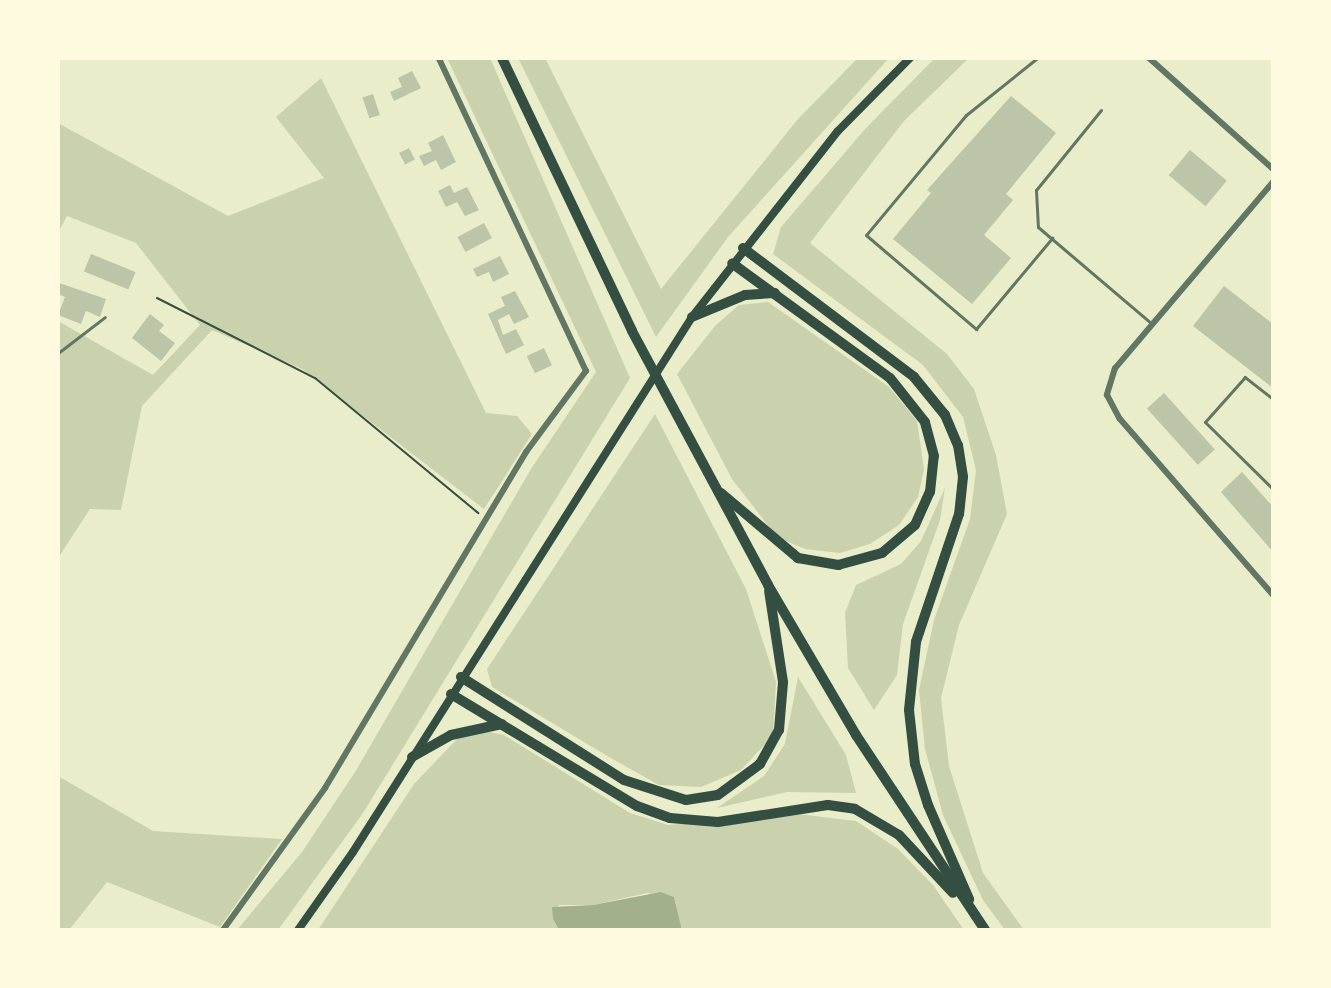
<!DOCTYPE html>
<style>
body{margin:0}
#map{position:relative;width:1331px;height:988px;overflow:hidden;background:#e9edc9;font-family:"Open Sans",sans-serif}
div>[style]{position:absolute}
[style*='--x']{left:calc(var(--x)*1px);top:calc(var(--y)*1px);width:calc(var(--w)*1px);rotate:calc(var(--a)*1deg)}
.green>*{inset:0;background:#cad2ad}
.water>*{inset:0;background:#a3b18a}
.building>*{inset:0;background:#bcc5a7;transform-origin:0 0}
.path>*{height:2px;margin:-1px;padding:0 1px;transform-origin:1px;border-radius:1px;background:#344e41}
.service>*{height:3px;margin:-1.5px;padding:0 1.5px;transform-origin:1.5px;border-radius:1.5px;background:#617663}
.minor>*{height:6px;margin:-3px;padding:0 3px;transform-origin:3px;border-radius:3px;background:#617663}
.secondary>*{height:8px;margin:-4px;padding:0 4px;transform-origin:4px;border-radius:4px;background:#344e41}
.trunk>*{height:10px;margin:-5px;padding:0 5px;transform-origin:5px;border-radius:5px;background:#344e41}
span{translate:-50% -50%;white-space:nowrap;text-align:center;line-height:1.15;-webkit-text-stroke:7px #fefae0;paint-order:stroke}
.frame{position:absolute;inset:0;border:60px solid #fefae0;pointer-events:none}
</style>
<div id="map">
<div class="green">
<div style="clip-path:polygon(447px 58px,490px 58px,630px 378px,363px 813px,278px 930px,237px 930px,302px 852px,355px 772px,531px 469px,596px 372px)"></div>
<div style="clip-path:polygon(518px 58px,545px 58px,661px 289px,798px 119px,858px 58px,889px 58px,728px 237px,656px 337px)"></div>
<div style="clip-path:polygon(935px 58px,969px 58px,904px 121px,810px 243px,947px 354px,974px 389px,996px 455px,1007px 514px,959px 625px,941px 698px,949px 766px,983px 873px,1024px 930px,1005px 930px,983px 900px,943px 815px,925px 749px,919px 690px,934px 620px,970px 519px,976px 470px,963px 417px,923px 365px,773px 254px,781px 227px,866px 128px)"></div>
<div style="clip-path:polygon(321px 78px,486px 413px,517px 416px,532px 434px,484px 509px,302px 369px,212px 330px,142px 406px,121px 510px,90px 509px,58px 558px,58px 321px,153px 375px,200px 325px,136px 243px,67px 216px,58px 233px,58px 123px,228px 216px,324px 178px,276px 117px)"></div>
<div style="clip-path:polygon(768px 302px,889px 387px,917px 421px,924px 469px,918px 497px,899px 525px,870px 544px,840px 553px,805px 549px,777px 537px,732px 479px,677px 374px,715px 326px,739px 305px)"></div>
<div style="clip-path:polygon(655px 414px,746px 589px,776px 682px,773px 736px,741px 770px,701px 787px,659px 785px,609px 757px,492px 687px,487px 669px)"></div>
<div style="clip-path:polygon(945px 488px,940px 520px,903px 624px,897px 675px,874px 710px,848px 668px,845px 613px,856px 585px,901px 564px,921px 541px)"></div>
<div style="clip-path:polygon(798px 677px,846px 755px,856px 793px,787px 792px,717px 808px,764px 776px,785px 744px)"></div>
<div style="clip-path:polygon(480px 730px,504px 735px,630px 813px,668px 825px,798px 814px,856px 821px,898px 849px,933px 885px,964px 930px,682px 930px,674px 897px,647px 893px,593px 905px,559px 905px,553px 919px,559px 930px,318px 930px,414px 784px,457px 739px)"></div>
<div style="clip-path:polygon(58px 776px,153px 831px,282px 839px,220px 927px,107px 882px,69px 930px,58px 930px)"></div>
</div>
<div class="water">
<div style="clip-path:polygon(661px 892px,674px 897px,682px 930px,559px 930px,553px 919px,552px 907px,593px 905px)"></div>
</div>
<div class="building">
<div style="clip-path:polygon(412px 71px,421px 88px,394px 101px,390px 92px,402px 87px,398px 78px)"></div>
<div style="left:373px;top:94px;width:22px;height:11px;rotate:72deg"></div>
<div style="clip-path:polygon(1011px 96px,1056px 133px,1006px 194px,1013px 200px,984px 235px,1011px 258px,972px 304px,893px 239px,931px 193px,927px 190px)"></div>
<div style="clip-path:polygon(443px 135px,456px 162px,441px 170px,436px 160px,424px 166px,419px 156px,432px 151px,428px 143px)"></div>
<div style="left:409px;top:148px;width:13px;height:11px;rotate:63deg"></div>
<div style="left:1190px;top:150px;width:48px;height:33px;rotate:40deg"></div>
<div style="clip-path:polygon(450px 185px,454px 193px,467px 187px,479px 210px,465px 216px,457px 202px,446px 207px,438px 191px)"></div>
<div style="left:484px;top:223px;width:17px;height:30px;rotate:62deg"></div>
<div style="left:91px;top:254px;width:48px;height:19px;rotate:22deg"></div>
<div style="clip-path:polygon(500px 256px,509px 274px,493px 282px,489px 272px,477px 277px,473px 269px)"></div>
<div style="clip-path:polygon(59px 283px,106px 299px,100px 317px,86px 311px,81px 324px,58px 315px,65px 297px,58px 294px)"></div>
<div style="clip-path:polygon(1224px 286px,1273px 324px,1273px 388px,1193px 326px)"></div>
<div style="clip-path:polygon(515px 291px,529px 317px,514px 324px,509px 314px,498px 320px,503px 335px,516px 329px,524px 345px,506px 354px,488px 314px,505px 306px,501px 297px)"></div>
<div style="clip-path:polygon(150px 314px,164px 325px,159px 331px,175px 343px,161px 361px,132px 338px)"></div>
<div style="left:544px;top:348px;width:19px;height:19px;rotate:65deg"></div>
<div style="left:1164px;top:393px;width:76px;height:23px;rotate:48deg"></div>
<div style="clip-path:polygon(1242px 472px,1273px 507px,1273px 552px,1221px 492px)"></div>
</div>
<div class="path">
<div style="--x:157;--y:298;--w:177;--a:26.9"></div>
<div style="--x:315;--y:378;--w:212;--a:39.6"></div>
</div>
<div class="service">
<div style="--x:1036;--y:59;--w:90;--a:141.3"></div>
<div style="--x:966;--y:115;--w:156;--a:129.8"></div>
<div style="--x:866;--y:235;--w:145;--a:40.5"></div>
<div style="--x:976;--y:329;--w:119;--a:-50.1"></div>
<div style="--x:1101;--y:110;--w:103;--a:129.1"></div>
<div style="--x:1036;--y:190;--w:37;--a:87"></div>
<div style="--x:1038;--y:227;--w:150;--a:40.4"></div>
<div style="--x:58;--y:353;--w:59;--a:-37.5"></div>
<div style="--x:1273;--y:399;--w:36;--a:-142"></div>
<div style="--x:1245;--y:377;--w:60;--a:131.6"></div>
<div style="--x:1205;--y:422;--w:95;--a:44.6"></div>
</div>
<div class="minor">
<div style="--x:1149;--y:58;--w:166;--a:41.8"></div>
<div style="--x:1273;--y:182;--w:244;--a:130.3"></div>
<div style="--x:1115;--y:368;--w:28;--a:107"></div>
<div style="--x:1107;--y:395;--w:27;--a:62"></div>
<div style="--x:1120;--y:419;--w:233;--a:49"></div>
<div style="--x:223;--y:930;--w:175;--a:-54.3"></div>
<div style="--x:325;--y:788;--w:392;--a:-59.1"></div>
<div style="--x:526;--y:452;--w:101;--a:-53.5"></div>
<div style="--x:586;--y:371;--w:346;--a:-115.2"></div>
</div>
<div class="secondary">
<div style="--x:298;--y:930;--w:95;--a:-54.8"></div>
<div style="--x:353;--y:852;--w:633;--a:-57.64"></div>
<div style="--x:692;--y:317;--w:236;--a:-51.9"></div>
<div style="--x:838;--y:131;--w:103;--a:-45.4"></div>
</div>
<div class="trunk">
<div style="--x:502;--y:58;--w:302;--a:64.5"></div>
<div style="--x:632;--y:331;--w:288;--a:61.8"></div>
<div style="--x:768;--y:585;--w:174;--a:59.6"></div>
<div style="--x:856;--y:735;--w:234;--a:56.5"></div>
<div style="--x:743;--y:248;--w:214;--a:37"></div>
<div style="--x:914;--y:377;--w:49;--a:50.8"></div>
<div style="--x:945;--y:415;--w:33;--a:67"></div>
<div style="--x:958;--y:445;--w:32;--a:81"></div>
<div style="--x:963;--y:477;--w:37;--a:96"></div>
<div style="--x:959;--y:514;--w:135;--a:108.6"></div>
<div style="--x:916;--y:642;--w:68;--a:95.9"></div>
<div style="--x:909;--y:710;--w:54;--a:83.7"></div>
<div style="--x:915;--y:764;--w:43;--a:72.4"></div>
<div style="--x:928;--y:805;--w:103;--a:66.4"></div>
<div style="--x:692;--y:317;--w:57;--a:-22.5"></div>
<div style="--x:745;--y:295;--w:30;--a:-4"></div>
<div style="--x:721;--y:493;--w:101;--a:40.2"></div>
<div style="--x:798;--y:558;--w:41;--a:9.9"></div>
<div style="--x:838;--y:565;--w:46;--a:-15.3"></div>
<div style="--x:882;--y:553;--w:43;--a:-40.3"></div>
<div style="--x:915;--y:525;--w:36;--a:-66"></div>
<div style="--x:930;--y:492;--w:36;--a:-84"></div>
<div style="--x:934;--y:456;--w:35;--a:-105"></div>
<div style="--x:925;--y:422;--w:56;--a:-128.5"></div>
<div style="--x:890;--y:378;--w:195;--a:-144"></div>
<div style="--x:461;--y:677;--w:193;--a:32.3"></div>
<div style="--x:624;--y:780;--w:65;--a:17.9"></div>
<div style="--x:686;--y:800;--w:32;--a:-9"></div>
<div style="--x:718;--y:795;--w:52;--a:-36.4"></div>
<div style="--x:760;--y:764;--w:39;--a:-61"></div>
<div style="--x:779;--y:730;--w:48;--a:-85.2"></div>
<div style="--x:783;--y:682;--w:92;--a:-98.7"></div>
<div style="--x:451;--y:694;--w:217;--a:31.1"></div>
<div style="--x:637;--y:806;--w:35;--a:20"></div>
<div style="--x:670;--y:818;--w:48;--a:4.8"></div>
<div style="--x:718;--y:822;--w:111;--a:-8.8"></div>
<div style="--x:828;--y:805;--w:27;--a:8"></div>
<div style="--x:855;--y:809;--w:51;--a:30.6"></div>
<div style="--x:899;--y:835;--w:79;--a:47"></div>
<div style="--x:412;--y:757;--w:45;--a:-29.4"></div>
<div style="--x:451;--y:735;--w:52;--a:-12.2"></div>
</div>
<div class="frame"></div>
</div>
